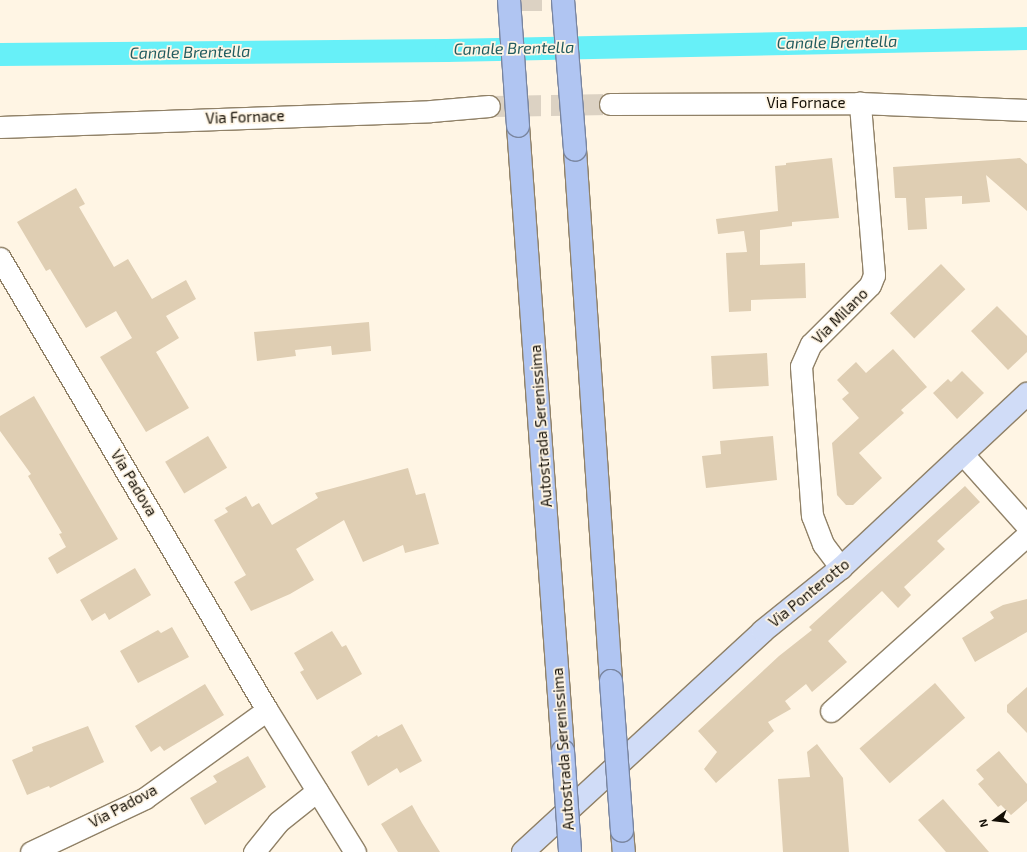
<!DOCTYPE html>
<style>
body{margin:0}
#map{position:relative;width:1027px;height:852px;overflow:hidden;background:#fff5e4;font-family:"Exo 2",sans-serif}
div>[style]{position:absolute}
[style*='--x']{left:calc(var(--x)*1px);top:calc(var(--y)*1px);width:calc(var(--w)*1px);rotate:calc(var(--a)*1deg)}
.canal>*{height:23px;margin:-11.5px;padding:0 11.5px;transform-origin:11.5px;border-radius:11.5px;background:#67f0f8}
.building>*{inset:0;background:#dfceb3;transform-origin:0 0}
.minor-tunnel>*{height:21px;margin-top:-10.5px;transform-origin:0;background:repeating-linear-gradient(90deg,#dcd2c3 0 21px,transparent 0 31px)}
.roads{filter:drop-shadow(1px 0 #908167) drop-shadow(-1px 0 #908167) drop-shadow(0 1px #908167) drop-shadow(0 -1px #908167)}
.minor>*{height:21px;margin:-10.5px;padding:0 10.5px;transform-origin:10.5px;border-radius:10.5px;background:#fff}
.major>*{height:22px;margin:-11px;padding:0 11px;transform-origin:11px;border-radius:11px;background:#d0dcf7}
.highway>*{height:22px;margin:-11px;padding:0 11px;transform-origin:11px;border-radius:11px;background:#b0c5f2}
.bridges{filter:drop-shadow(1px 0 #79859f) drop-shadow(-1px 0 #79859f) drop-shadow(0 1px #79859f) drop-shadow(0 -1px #79859f)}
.highway-bridge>*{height:22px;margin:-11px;padding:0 11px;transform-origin:11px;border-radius:11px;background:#b0c5f2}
span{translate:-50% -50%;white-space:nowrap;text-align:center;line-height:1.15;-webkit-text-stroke:3.5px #fff5e4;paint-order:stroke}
.street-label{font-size:15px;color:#130e05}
.water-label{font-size:16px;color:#215b5e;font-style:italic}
.north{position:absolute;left:975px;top:800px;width:40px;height:40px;-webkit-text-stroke:3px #fff5e4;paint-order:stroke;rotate:255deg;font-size:11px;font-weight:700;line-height:16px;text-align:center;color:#130e05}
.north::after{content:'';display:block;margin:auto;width:14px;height:18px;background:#130e05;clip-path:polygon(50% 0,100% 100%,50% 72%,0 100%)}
</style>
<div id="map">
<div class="canal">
<div style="--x:0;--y:54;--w:446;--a:-0.5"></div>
<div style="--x:446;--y:50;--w:581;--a:-1.18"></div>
</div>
<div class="building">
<div style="clip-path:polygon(832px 158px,839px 218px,792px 222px,792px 226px,760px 230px,760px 265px,805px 263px,806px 298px,751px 300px,751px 311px,729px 312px,726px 253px,747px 252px,744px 231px,718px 234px,716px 219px,778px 211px,775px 166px,786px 165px,786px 163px)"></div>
<div style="clip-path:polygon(1020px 158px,1027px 164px,1027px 211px,986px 175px,990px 202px,962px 204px,962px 196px,925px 198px,927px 229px,908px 230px,906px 198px,895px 198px,893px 167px)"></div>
<div style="clip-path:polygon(76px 188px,85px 204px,79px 207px,114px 267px,128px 259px,152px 299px,186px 280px,196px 299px,166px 316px,179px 338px,156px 352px,189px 408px,146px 432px,100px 357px,132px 338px,116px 311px,86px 328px,50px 269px,46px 271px,17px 222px)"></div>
<div style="left:941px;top:264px;width:35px;height:71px;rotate:46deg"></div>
<div style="clip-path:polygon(997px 306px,1027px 336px,1027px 352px,1008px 370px,971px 331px)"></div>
<div style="clip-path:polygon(369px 322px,371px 351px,332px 355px,331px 346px,295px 350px,296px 356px,257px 361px,254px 332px)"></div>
<div style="clip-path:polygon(893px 349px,927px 387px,901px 410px,904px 413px,859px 453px,882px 478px,853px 505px,846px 505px,837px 495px,832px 443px,859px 418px,842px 399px,849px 393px,837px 380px,856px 362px,866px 373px)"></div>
<div style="left:767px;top:353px;width:33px;height:56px;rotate:87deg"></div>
<div style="clip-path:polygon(962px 371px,984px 393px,957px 419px,933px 393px,948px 379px,951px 382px)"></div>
<div style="clip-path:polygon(34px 396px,118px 539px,57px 574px,48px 558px,66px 547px,59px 534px,62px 533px,28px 476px,31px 474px,0 431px,0 416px)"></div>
<div style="left:208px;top:436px;width:37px;height:50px;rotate:59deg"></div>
<div style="clip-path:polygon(773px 436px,777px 480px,706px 488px,702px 456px,721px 454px,720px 441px)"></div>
<div style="clip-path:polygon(408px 468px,416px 495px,425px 493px,439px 544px,405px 553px,403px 545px,363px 562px,344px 520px,296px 549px,314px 580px,290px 594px,251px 611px,234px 582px,246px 575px,214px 520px,228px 512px,225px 508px,246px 496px,252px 507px,259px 503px,272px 525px,318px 498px,315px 493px)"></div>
<div style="clip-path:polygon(965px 486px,980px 502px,937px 541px,945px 549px,904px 587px,911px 595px,898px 608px,882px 591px,828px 641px,847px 662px,812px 692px,806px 684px,785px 701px,791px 709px,768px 722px,774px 731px,716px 783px,704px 769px,717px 752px,698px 731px,779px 656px,812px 630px,809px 627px)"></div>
<div style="clip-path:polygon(135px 568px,151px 595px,109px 620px,105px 613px,92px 621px,80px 600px)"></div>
<div style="clip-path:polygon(1027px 599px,1027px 632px,975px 662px,962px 638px,994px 618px,990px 612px,1003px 605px)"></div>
<div style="clip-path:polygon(172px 627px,189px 657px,138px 683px,120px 651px,158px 630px,161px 633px)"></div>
<div style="clip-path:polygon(332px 631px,342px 647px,346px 645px,362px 674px,317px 700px,300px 672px,304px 670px,294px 653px)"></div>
<div style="left:935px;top:683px;width:46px;height:100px;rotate:49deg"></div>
<div style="clip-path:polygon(205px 684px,224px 715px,164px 751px,160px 746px,151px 752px,135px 726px)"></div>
<div style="clip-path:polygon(1027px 687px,1027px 733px,1007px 712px,1007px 705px)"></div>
<div style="clip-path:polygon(402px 724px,422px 761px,400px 773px,397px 768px,368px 786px,351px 752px,377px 735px,378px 737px)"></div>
<div style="clip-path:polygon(88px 726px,104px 762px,50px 788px,49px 786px,27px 795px,12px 760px,33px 751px,32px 747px)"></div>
<div style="clip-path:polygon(817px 744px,843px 778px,849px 852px,783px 852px,778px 779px,810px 777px,807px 752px)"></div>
<div style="clip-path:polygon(999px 751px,1027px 784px,1027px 801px,1011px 815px,1001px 805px,998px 807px,978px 784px,984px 779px,976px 770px)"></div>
<div style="clip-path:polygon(248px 756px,266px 787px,205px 825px,190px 798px,217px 782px,213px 776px)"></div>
<div style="clip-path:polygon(943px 799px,989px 852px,946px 852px,918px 820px)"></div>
<div style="clip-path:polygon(412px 805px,422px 823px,440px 852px,398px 852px,381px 824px)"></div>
</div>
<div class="minor-tunnel">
<div style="--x:521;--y:0;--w:29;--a:0"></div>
<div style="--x:489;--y:106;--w:121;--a:-0.9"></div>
</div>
<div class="roads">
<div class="minor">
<div style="--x:610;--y:104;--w:250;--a:-0.2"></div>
<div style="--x:860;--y:103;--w:167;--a:2.4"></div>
<div style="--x:0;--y:127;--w:431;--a:-2.1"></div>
<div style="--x:431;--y:111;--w:58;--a:-4.9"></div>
<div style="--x:0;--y:258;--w:525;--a:59.43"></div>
<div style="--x:267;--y:710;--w:167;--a:58.2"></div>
<div style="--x:962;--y:453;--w:98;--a:48.3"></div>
<div style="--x:841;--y:568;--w:30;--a:-127"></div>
<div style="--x:823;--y:544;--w:30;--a:-111"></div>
<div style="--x:812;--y:516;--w:150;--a:-94.2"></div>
<div style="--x:801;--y:366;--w:24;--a:-66"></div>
<div style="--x:811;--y:344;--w:83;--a:-45"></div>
<div style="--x:870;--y:285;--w:11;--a:-68"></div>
<div style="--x:874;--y:275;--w:173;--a:-94.7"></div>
<div style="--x:831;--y:711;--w:263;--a:-41.9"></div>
<div style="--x:31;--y:852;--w:126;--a:-25.3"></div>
<div style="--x:145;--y:798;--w:150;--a:-35.8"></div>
<div style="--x:254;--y:852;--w:38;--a:-51"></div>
<div style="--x:278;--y:822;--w:50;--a:-38.5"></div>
</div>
<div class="major">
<div style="--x:523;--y:852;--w:326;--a:-42.6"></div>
<div style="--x:763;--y:631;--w:100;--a:-38.9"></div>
<div style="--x:841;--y:568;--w:255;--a:-43.1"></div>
</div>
<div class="highway">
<div style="--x:518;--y:126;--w:627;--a:85.88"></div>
<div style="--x:575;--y:150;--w:532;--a:86.12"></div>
<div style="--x:622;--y:831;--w:21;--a:85"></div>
</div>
</div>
<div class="bridges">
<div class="highway-bridge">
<div style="--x:509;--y:0;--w:126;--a:85.9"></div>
<div style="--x:563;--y:0;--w:150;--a:85.4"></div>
<div style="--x:611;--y:681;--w:150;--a:85.8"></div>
<div style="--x:563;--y:751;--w:101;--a:86"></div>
</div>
</div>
<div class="street-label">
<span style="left:806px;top:103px">Via Fornace</span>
<span style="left:245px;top:117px;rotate:-2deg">Via Fornace</span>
<span style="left:840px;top:316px;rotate:-45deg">Via Milano</span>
<span style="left:541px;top:426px;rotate:-94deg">Autostrada Serenissima</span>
<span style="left:134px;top:483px;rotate:59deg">Via Padova</span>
<span style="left:809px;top:593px;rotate:-39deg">Via Ponterotto</span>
<span style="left:563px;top:749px;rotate:-94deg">Autostrada Serenissima</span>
<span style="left:123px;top:806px;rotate:-28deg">Via Padova</span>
</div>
<div class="water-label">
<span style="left:837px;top:42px;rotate:-1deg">Canale Brentella</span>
<span style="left:514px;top:48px;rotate:-1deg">Canale Brentella</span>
<span style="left:190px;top:52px;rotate:-1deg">Canale Brentella</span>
</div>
<div class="north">N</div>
</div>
